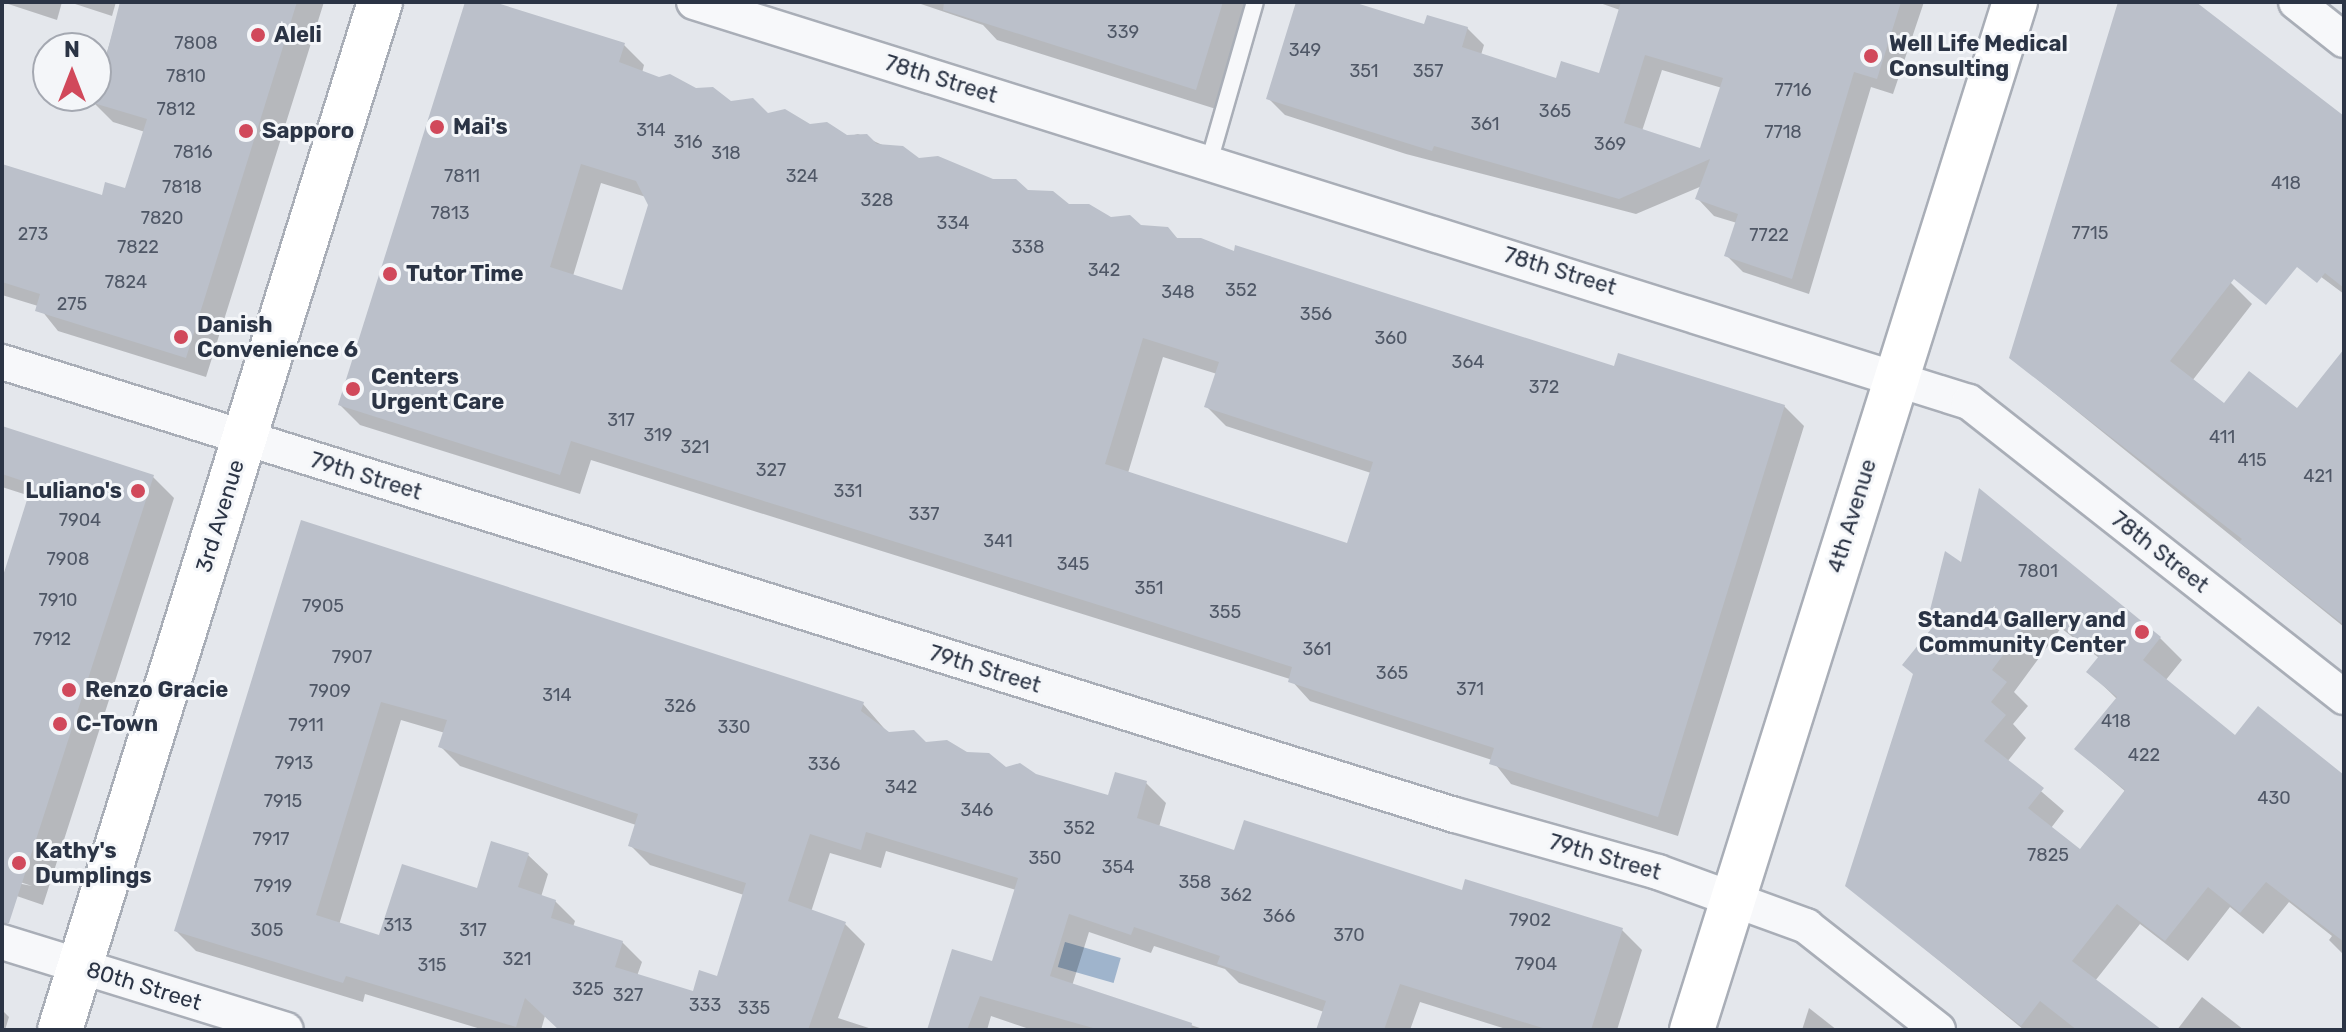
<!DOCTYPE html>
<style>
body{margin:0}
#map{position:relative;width:2346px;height:1032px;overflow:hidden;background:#e4e7ec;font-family:Rubik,sans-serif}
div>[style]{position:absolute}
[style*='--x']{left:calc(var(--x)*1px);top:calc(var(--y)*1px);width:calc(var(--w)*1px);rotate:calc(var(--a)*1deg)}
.water>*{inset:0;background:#9fb4cc;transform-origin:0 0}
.shadow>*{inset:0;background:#0003}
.building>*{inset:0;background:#bbc0ca}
.roads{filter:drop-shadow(2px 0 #a9aeb7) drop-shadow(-2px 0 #a9aeb7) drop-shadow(0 2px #a9aeb7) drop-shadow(0 -2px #a9aeb7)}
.lane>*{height:16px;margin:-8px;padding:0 8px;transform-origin:8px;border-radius:8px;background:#f7f8fa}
.street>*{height:34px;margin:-17px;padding:0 17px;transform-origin:17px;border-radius:17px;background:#f7f8fa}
.secondary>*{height:44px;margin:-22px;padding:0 22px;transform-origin:22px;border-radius:22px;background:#fff}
.primary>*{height:44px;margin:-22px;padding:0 22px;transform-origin:22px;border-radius:22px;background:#fff}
.dots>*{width:22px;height:22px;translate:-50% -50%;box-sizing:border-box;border:4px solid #f4f6f9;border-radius:50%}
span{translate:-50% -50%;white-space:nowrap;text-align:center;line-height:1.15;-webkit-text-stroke:6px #f4f6f9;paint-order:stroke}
.number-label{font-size:18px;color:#4f5766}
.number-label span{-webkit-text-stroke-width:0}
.poi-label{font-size:22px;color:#2b3445;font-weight:700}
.left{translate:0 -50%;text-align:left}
.right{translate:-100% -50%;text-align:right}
.street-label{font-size:22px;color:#2b3445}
.frame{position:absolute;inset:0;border:4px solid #2b3445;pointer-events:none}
.north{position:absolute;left:32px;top:32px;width:80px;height:80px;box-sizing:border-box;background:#f4f6f9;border:2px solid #a4a8b1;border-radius:50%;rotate:0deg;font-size:22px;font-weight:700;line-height:32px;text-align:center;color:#2b3445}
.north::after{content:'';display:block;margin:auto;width:28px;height:36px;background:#d1495b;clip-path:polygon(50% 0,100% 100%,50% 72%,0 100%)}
</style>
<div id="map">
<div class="water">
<div style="left:1065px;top:942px;width:58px;height:26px;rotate:16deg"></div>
</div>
<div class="shadow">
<div style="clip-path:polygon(2px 2px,62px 2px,57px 20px)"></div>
<div style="clip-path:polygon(69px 2px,116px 2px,112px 16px)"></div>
<div style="clip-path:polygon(324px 2px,206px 377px,58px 331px,38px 306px,2px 295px,2px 166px,103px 198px,126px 190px,145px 132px,113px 122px,92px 101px,122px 3px)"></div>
<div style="clip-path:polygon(evenodd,467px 2px,488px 2px,624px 45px,644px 65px,642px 73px,767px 115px,847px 137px,858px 134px,918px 161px,1615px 368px,1784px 406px,1804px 426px,1678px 836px,1511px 784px,1492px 760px,1310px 701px,1290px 679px,591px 460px,580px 494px,360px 425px,340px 405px,467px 2px,601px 183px,646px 197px,650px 205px,623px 293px,573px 276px,601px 183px,467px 2px,1163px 357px,1217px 374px,1206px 406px,1226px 426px,1371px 473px,1348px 546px,1128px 473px,1163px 357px)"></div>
<div style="clip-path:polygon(915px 2px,1249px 2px,1216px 109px,997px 40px,983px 25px)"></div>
<div style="clip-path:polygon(evenodd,1299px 2px,1348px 2px,1426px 27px,1467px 28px,1484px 45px,1481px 55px,1558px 80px,1600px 76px,1620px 10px,1597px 2px,1924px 2px,1893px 94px,1871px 87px,1809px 294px,1743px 272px,1726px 255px,1737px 223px,1714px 216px,1698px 199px,1702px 186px,1636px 214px,1406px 154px,1285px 115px,1268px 98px,1299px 2px,1662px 70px,1722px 88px,1701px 151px,1642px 131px,1662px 70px)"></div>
<div style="clip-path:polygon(2120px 2px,2193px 2px,2344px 142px,2344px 294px,2198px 185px,2231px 283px,2252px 304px,2192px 381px,2225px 406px,2297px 411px,2344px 375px,2344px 627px,2011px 358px)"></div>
<div style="clip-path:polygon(2px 428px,153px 477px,174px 498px,43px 905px,2px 891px,2px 880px,32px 886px,2px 876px,2px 585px,30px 496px,2px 487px)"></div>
<div style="clip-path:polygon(evenodd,1980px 492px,2160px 638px,2182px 660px,2165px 681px,2235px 738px,2344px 777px,2344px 955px,2329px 940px,2332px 936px,2289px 902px,2263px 934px,2230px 907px,2188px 961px,2140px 924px,2095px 981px,2159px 1030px,2024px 1030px,1847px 885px,1962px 566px,1980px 492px,2061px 628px,2099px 658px,2088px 671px,2117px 699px,2076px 749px,2126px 792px,2081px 852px,2051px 828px,2064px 811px,2007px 762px,2026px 738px,2013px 724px,2028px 706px,2014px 692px,2061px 628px)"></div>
<div style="clip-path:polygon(evenodd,302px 523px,863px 704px,889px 734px,1110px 798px,1146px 783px,1166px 803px,1159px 827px,1235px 852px,1463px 892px,1622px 930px,1642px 950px,1617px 1030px,1509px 1030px,1420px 1002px,1410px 1030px,1322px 1030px,1324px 1012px,1239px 983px,1225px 969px,1154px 946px,1151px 953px,1089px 932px,1072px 986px,1206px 1030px,1032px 1030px,991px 1016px,987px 1030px,929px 1030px,993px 964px,1016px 890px,886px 851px,881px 868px,830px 853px,811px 912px,845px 924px,865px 944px,838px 1018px,875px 1030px,561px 1030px,545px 1016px,541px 1030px,484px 1030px,365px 994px,363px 1002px,196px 951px,176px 931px,302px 523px,401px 720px,445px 733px,441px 747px,460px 766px,636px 825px,630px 845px,650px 865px,744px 895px,718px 979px,694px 994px,637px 976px,642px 962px,622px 942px,573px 927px,575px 921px,555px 901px,541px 897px,548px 874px,528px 855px,478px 890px,380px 937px,339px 925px,401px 720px)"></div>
<div style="clip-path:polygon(2202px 997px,2244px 1030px,2177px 1030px)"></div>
<div style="clip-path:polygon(1809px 1008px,1837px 1030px,1802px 1030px)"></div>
<div style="clip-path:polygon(2px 1010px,9px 1017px,5px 1030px,2px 1030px)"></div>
</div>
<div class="building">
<div style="clip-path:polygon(120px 2px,297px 2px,186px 358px,35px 311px,40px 294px,2px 282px,2px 164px,102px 195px,105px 182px,125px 188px,147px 119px,90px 102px,96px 96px)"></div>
<div style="clip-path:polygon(evenodd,465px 2px,494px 2px,625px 43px,619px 62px,659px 77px,670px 74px,696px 88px,713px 87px,731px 101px,753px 98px,768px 113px,785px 109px,810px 124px,827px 122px,847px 135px,867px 134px,877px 144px,903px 146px,919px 158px,938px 156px,993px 179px,1016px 179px,1028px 190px,1053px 191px,1069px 204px,1089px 204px,1111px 217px,1130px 215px,1141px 225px,1168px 227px,1177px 238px,1201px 238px,1234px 251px,1235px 245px,1614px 366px,1618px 353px,1785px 405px,1658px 817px,1489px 764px,1494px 748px,1288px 682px,1292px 667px,1121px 612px,571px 441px,560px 475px,338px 405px,465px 2px,581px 164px,636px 181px,648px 205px,622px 290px,550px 267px,581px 164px,465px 2px,1143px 338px,1219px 362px,1204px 407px,1373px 462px,1347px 543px,1105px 464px,1143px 338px)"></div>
<div style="clip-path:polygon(944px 2px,1223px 2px,1196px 90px,943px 10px)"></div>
<div style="clip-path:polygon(evenodd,1296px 2px,1353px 2px,1424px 24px,1427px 15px,1468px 27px,1462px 47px,1556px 78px,1561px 61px,1599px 73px,1621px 2px,1901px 2px,1877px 79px,1854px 72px,1792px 279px,1724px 256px,1738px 214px,1695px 199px,1710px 159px,1619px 199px,1434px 146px,1432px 151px,1266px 99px,1296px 2px,1645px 55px,1723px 78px,1700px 148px,1624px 123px,1645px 55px)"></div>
<div style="clip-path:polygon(2118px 2px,2196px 2px,2344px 116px,2344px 288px,2325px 273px,2317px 283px,2297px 267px,2266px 305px,2234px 279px,2170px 361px,2224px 403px,2249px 371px,2297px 408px,2344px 349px,2344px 625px,2239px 542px,2242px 539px,2009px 358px)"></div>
<div style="clip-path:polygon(2px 426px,154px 475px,9px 923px,2px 923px,2px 579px,32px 484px,2px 474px)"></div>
<div style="clip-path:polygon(evenodd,1979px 488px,2161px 637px,2143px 660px,2235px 735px,2258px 706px,2344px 775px,2344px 942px,2266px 882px,2240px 913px,2208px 887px,2165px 941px,2117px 904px,2072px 961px,2162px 1030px,2077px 1030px,2040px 1001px,2021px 1026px,1845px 886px,1913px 674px,1902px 665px,1940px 618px,1930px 610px,1945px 551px,1961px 562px,1979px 488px,2038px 608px,2099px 656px,2086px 672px,2117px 697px,2074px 749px,2125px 790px,2080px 849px,2028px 808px,2044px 788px,1984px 741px,2006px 715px,1991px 702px,2007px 682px,1992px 670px,2038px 608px)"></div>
<div style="clip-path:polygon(evenodd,301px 520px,864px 702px,861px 711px,889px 732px,914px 730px,926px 742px,947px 740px,967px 752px,989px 753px,1006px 767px,1020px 763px,1036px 774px,1108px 795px,1115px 772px,1147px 781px,1137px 818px,1234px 850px,1244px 820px,1462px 890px,1465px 879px,1623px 928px,1591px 1030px,1549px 1030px,1400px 984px,1384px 1030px,1316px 1030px,1326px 1001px,1217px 964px,1220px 956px,1134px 927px,1131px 935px,1069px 914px,1050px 976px,1192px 1023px,1191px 1030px,1100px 1030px,980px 996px,967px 1030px,927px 1030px,952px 949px,992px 961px,1018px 878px,866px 832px,861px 850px,810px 834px,788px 901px,846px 922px,808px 1030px,559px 1030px,525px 998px,516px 1027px,346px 976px,343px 983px,174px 931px,301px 520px,381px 702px,447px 720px,438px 747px,638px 814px,628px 846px,746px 883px,717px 976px,699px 970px,693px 991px,615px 967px,623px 941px,551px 918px,556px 900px,518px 887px,529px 853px,491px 841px,477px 888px,402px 864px,379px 935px,316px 915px,381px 702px)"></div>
</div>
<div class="roads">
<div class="lane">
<div style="--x:1209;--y:162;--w:166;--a:-74"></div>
</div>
<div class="street">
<div style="--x:694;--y:2;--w:1336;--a:17.42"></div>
<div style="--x:1969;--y:402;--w:477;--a:38.2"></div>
<div style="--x:2296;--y:2;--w:61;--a:38.4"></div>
<div style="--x:2;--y:362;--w:1522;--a:17.32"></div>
<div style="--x:1455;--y:815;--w:211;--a:15.7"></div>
<div style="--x:1658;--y:872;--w:158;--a:20"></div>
<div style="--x:1806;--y:926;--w:168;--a:38.2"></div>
<div style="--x:2;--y:942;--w:297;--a:17.2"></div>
</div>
<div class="secondary">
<div style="--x:60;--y:1030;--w:1077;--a:-72.71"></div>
</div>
<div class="primary">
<div style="--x:1692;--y:1030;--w:1078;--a:-72.56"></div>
</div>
</div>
<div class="dots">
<div style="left:258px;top:35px;background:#d1495b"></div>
<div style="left:1871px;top:56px;background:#d1495b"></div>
<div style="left:437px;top:127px;background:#d1495b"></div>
<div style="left:246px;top:131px;background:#d1495b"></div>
<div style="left:390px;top:274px;background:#d1495b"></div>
<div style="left:181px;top:337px;background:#d1495b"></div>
<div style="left:353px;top:389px;background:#d1495b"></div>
<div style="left:138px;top:491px;background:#d1495b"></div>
<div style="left:2142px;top:632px;background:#d1495b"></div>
<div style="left:69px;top:690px;background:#d1495b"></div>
<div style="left:60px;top:724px;background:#d1495b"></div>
<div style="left:19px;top:863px;background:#d1495b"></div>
</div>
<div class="number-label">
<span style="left:1123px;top:32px">339</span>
<span style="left:196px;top:43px">7808</span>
<span style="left:1305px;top:50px">349</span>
<span style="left:1364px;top:71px">351</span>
<span style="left:1428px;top:71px">357</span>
<span style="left:186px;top:76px">7810</span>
<span style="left:1793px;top:90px">7716</span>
<span style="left:176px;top:109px">7812</span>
<span style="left:1555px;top:111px">365</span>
<span style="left:1485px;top:124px">361</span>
<span style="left:651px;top:130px">314</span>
<span style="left:1783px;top:132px">7718</span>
<span style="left:688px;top:142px">316</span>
<span style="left:1610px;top:144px">369</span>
<span style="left:193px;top:152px">7816</span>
<span style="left:726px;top:153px">318</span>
<span style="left:462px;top:176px">7811</span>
<span style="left:802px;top:176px">324</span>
<span style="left:2286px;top:183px">418</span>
<span style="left:182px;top:187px">7818</span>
<span style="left:877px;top:200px">328</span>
<span style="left:450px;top:213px">7813</span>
<span style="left:162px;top:218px">7820</span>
<span style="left:953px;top:223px">334</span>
<span style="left:2090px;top:233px">7715</span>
<span style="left:33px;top:234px">273</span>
<span style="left:1769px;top:235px">7722</span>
<span style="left:138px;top:247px">7822</span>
<span style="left:1028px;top:247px">338</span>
<span style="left:1104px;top:270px">342</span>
<span style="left:126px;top:282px">7824</span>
<span style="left:1241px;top:290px">352</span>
<span style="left:1178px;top:292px">348</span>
<span style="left:72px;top:304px">275</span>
<span style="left:1316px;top:314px">356</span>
<span style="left:1391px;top:338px">360</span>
<span style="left:1468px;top:362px">364</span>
<span style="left:1544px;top:387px">372</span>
<span style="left:621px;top:420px">317</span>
<span style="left:658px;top:435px">319</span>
<span style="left:2222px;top:437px">411</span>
<span style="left:695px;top:447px">321</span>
<span style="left:2252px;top:460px">415</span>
<span style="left:771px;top:470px">327</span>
<span style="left:2318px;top:476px">421</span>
<span style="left:848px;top:491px">331</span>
<span style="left:924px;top:514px">337</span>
<span style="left:80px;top:520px">7904</span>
<span style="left:998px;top:541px">341</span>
<span style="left:68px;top:559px">7908</span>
<span style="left:1073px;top:564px">345</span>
<span style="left:2038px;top:571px">7801</span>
<span style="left:1149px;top:588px">351</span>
<span style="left:58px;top:600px">7910</span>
<span style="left:323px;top:606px">7905</span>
<span style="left:1225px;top:612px">355</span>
<span style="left:52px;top:639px">7912</span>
<span style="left:1317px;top:649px">361</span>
<span style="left:352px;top:657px">7907</span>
<span style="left:1392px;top:673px">365</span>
<span style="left:1470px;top:689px">371</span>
<span style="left:330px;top:691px">7909</span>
<span style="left:557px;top:695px">314</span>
<span style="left:680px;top:706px">326</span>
<span style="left:2116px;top:721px">418</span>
<span style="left:306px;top:725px">7911</span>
<span style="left:734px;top:727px">330</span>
<span style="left:2144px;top:755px">422</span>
<span style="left:294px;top:763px">7913</span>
<span style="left:824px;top:764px">336</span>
<span style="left:901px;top:787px">342</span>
<span style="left:2274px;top:798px">430</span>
<span style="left:283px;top:801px">7915</span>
<span style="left:977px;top:810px">346</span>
<span style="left:1079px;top:828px">352</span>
<span style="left:271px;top:839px">7917</span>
<span style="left:2048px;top:855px">7825</span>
<span style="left:1045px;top:858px">350</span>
<span style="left:1118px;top:867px">354</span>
<span style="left:1195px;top:882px">358</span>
<span style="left:273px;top:886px">7919</span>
<span style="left:1236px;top:895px">362</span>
<span style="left:1279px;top:916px">366</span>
<span style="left:1530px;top:920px">7902</span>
<span style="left:398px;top:925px">313</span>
<span style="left:267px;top:930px">305</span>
<span style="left:473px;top:930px">317</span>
<span style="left:1349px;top:935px">370</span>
<span style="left:517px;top:959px">321</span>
<span style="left:1536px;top:964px">7904</span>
<span style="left:432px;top:965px">315</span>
<span style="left:588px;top:989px">325</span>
<span style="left:628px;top:995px">327</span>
<span style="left:705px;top:1005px">333</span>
<span style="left:754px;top:1008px">335</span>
</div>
<div class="poi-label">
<span class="left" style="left:274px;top:35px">Aleli</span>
<span class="left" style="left:1889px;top:56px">Well Life Medical<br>Consulting</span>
<span class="left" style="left:453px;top:127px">Mai's</span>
<span class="left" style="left:262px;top:131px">Sapporo</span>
<span class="left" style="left:406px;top:274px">Tutor Time</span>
<span class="left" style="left:197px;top:337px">Danish<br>Convenience 6</span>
<span class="left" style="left:371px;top:389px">Centers<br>Urgent Care</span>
<span class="right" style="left:122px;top:491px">Luliano's</span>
<span class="right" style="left:2126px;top:632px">Stand4 Gallery and<br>Community Center</span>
<span class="left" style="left:85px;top:690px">Renzo Gracie</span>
<span class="left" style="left:76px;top:724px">C-Town</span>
<span class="left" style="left:35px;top:863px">Kathy's<br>Dumplings</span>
</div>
<div class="street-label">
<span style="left:941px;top:79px;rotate:17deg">78th Street</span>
<span style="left:1560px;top:271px;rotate:17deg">78th Street</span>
<span style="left:366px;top:476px;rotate:17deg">79th Street</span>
<span style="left:220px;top:516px;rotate:-73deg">3rd Avenue</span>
<span style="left:1852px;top:516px;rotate:-73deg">4th Avenue</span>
<span style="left:2160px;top:552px;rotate:38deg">78th Street</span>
<span style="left:985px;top:669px;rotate:17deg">79th Street</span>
<span style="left:1605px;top:857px;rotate:16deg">79th Street</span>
<span style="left:144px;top:986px;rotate:17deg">80th Street</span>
</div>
<div class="frame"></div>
<div class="north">N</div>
</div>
